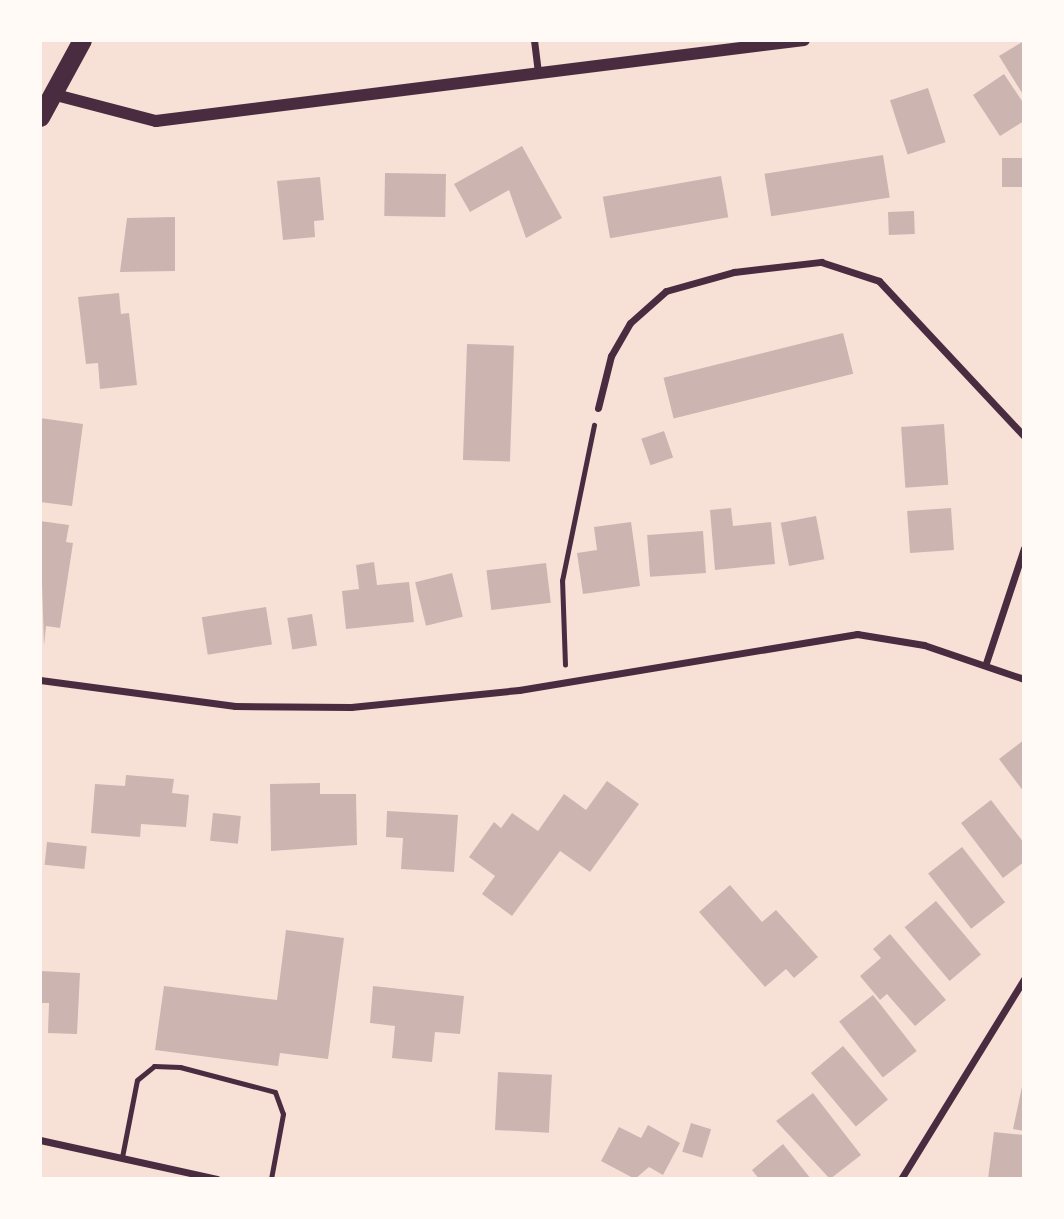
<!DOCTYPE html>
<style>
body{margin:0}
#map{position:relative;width:1064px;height:1219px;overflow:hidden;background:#f7e1d7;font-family:Manrope,sans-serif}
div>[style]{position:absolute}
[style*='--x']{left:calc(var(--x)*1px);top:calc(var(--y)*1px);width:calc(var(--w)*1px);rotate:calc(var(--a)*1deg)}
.building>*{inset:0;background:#ccb4b1;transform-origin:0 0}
.path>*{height:4.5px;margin:-2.25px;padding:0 2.25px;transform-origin:2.25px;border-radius:2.25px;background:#4a2c40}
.service>*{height:5px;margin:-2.5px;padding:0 2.5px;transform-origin:2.5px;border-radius:2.5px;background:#4a2c40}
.minor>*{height:7px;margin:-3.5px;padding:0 3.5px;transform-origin:3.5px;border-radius:3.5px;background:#4a2c40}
.tertiary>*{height:12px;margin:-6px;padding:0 6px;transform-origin:6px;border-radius:6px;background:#4a2c40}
.trunk>*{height:19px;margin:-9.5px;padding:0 9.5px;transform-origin:9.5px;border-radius:9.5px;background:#4a2c40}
span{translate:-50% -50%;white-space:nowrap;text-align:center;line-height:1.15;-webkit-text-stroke:5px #fffaf5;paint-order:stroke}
.frame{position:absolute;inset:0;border:42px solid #fffaf5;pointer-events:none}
</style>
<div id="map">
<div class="building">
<div style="clip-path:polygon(1024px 41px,1024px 96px,999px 56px)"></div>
<div style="clip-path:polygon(1004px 74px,1024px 104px,1024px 121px,1000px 136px,973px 95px)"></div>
<div style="left:928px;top:88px;width:57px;height:40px;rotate:72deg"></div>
<div style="clip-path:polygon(522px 146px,562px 218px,526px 238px,509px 190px,470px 212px,454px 184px)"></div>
<div style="left:883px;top:155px;width:43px;height:120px;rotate:81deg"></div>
<div style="left:1024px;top:158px;width:29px;height:22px;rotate:90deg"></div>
<div style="left:385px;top:173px;width:61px;height:43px;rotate:1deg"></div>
<div style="left:721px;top:176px;width:42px;height:120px;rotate:80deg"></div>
<div style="clip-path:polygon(320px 177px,324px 220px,314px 221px,315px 237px,283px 240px,277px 181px)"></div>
<div style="left:914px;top:211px;width:23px;height:26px;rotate:88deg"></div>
<div style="clip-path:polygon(175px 217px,175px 271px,120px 272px,127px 218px)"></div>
<div style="clip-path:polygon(119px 293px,121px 314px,129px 313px,137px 385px,100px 389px,98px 363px,86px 364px,78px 297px)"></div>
<div style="left:843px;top:333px;width:42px;height:185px;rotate:76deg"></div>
<div style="left:467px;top:344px;width:47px;height:116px;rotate:2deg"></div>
<div style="clip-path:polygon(40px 418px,83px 424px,72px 506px,40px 502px)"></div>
<div style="left:944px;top:424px;width:61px;height:43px;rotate:86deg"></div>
<div style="left:664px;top:431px;width:28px;height:24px;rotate:71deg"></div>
<div style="clip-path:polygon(731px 508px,733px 526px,771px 522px,775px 564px,715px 570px,710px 510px)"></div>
<div style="left:951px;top:508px;width:42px;height:44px;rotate:86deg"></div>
<div style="left:816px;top:516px;width:44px;height:36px;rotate:79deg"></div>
<div style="clip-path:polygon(40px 521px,69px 525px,66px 542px,73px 543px,60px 628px,46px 626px,44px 646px)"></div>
<div style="clip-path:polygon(631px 522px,640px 586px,583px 594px,577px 553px,597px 550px,594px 527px)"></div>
<div style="left:703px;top:531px;width:42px;height:56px;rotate:86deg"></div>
<div style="clip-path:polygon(374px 562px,377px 585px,409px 582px,414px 622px,346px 629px,342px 591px,359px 589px,356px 565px)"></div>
<div style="left:546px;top:563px;width:40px;height:60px;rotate:83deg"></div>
<div style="left:452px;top:573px;width:45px;height:38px;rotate:76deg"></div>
<div style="left:266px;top:607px;width:38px;height:65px;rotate:81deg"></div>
<div style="left:312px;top:614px;width:32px;height:25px;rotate:81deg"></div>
<div style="clip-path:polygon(1024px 740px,1024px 792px,999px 759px)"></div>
<div style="clip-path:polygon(126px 775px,174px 779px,172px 793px,189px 795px,186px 827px,141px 824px,140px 837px,91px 833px,95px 784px,125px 786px)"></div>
<div style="clip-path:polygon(607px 781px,639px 804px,590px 872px,560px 851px,512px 916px,482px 894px,495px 876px,469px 857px,494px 822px,501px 828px,512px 813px,538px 831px,564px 794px,586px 810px)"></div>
<div style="clip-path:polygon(320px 783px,320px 794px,356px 794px,357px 845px,271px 851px,270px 784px)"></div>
<div style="clip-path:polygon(991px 800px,1024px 843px,1024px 862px,1003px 878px,961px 823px)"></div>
<div style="clip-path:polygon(387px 811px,458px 815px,454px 872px,401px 869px,403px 838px,386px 837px)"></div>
<div style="left:213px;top:813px;width:28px;height:28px;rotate:6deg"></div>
<div style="left:47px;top:842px;width:40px;height:23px;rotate:6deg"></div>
<div style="left:962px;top:847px;width:70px;height:43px;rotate:52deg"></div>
<div style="clip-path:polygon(730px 885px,762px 922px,776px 910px,818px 957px,794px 978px,786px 969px,765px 987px,699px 912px)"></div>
<div style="left:936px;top:901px;width:70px;height:41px;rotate:50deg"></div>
<div style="clip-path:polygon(286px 930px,344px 938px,328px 1059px,280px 1053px,278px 1066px,155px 1050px,164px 986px,277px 1000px)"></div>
<div style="clip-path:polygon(890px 934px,946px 1000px,915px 1026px,887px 994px,880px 1000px,860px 976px,881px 958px,873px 949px)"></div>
<div style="clip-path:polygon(40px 971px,80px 973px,77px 1034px,48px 1033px,49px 1003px,40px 1003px)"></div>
<div style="clip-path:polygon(373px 986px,464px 996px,460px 1034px,435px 1032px,432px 1062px,392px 1058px,395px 1026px,370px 1023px)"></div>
<div style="left:873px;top:995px;width:71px;height:43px;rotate:52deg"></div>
<div style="left:843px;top:1046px;width:70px;height:42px;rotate:50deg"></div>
<div style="left:498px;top:1072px;width:54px;height:58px;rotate:3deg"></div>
<div style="clip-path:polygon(1023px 1082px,1024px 1082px,1024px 1131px,1013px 1129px)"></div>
<div style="clip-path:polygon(813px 1093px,861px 1155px,830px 1179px,776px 1121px)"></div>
<div style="left:691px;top:1123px;width:21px;height:30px;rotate:17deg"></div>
<div style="clip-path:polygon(648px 1125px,680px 1143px,663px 1175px,649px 1167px,635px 1179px,601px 1161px,619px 1127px,641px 1138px)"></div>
<div style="clip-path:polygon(994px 1132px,1024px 1135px,1024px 1179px,988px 1179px)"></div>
<div style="clip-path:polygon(783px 1144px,811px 1179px,759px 1179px,752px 1170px)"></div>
</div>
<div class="path">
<div style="--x:565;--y:665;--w:84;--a:-92"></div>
<div style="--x:562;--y:581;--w:159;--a:-78.4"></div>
</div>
<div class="service">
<div style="--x:122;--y:1157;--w:78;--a:-79"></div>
<div style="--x:137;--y:1080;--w:22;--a:-39"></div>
<div style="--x:154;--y:1066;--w:26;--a:2"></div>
<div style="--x:180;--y:1067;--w:98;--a:14.7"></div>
<div style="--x:275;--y:1092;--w:23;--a:70"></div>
<div style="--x:283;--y:1114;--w:66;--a:100.5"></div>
</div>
<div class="minor">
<div style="--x:534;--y:40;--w:34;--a:83"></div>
<div style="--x:598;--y:408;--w:54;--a:-76"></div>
<div style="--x:611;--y:356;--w:38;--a:-60"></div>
<div style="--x:630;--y:323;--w:48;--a:-41.6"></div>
<div style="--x:666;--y:291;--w:71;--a:-15.6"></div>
<div style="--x:734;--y:272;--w:88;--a:-6.6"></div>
<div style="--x:821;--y:262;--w:61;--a:18.1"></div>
<div style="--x:879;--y:281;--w:212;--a:46.9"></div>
<div style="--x:986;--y:663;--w:121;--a:-71.7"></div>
<div style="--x:40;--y:680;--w:197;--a:7.6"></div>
<div style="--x:235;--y:706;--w:116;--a:0.5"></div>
<div style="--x:351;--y:707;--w:169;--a:-5.8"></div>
<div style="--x:519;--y:690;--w:343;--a:-9.4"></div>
<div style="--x:857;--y:634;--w:68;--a:9.3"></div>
<div style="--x:924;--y:645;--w:106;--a:18.8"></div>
<div style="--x:40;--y:1140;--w:181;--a:12.4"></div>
<div style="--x:901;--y:1179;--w:235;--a:-58.4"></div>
</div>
<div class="tertiary">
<div style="--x:56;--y:95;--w:103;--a:14.6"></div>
<div style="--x:156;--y:121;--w:653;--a:-7.13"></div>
</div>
<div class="trunk">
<div style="--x:40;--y:117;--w:88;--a:-61.4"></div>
</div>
<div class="frame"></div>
</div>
